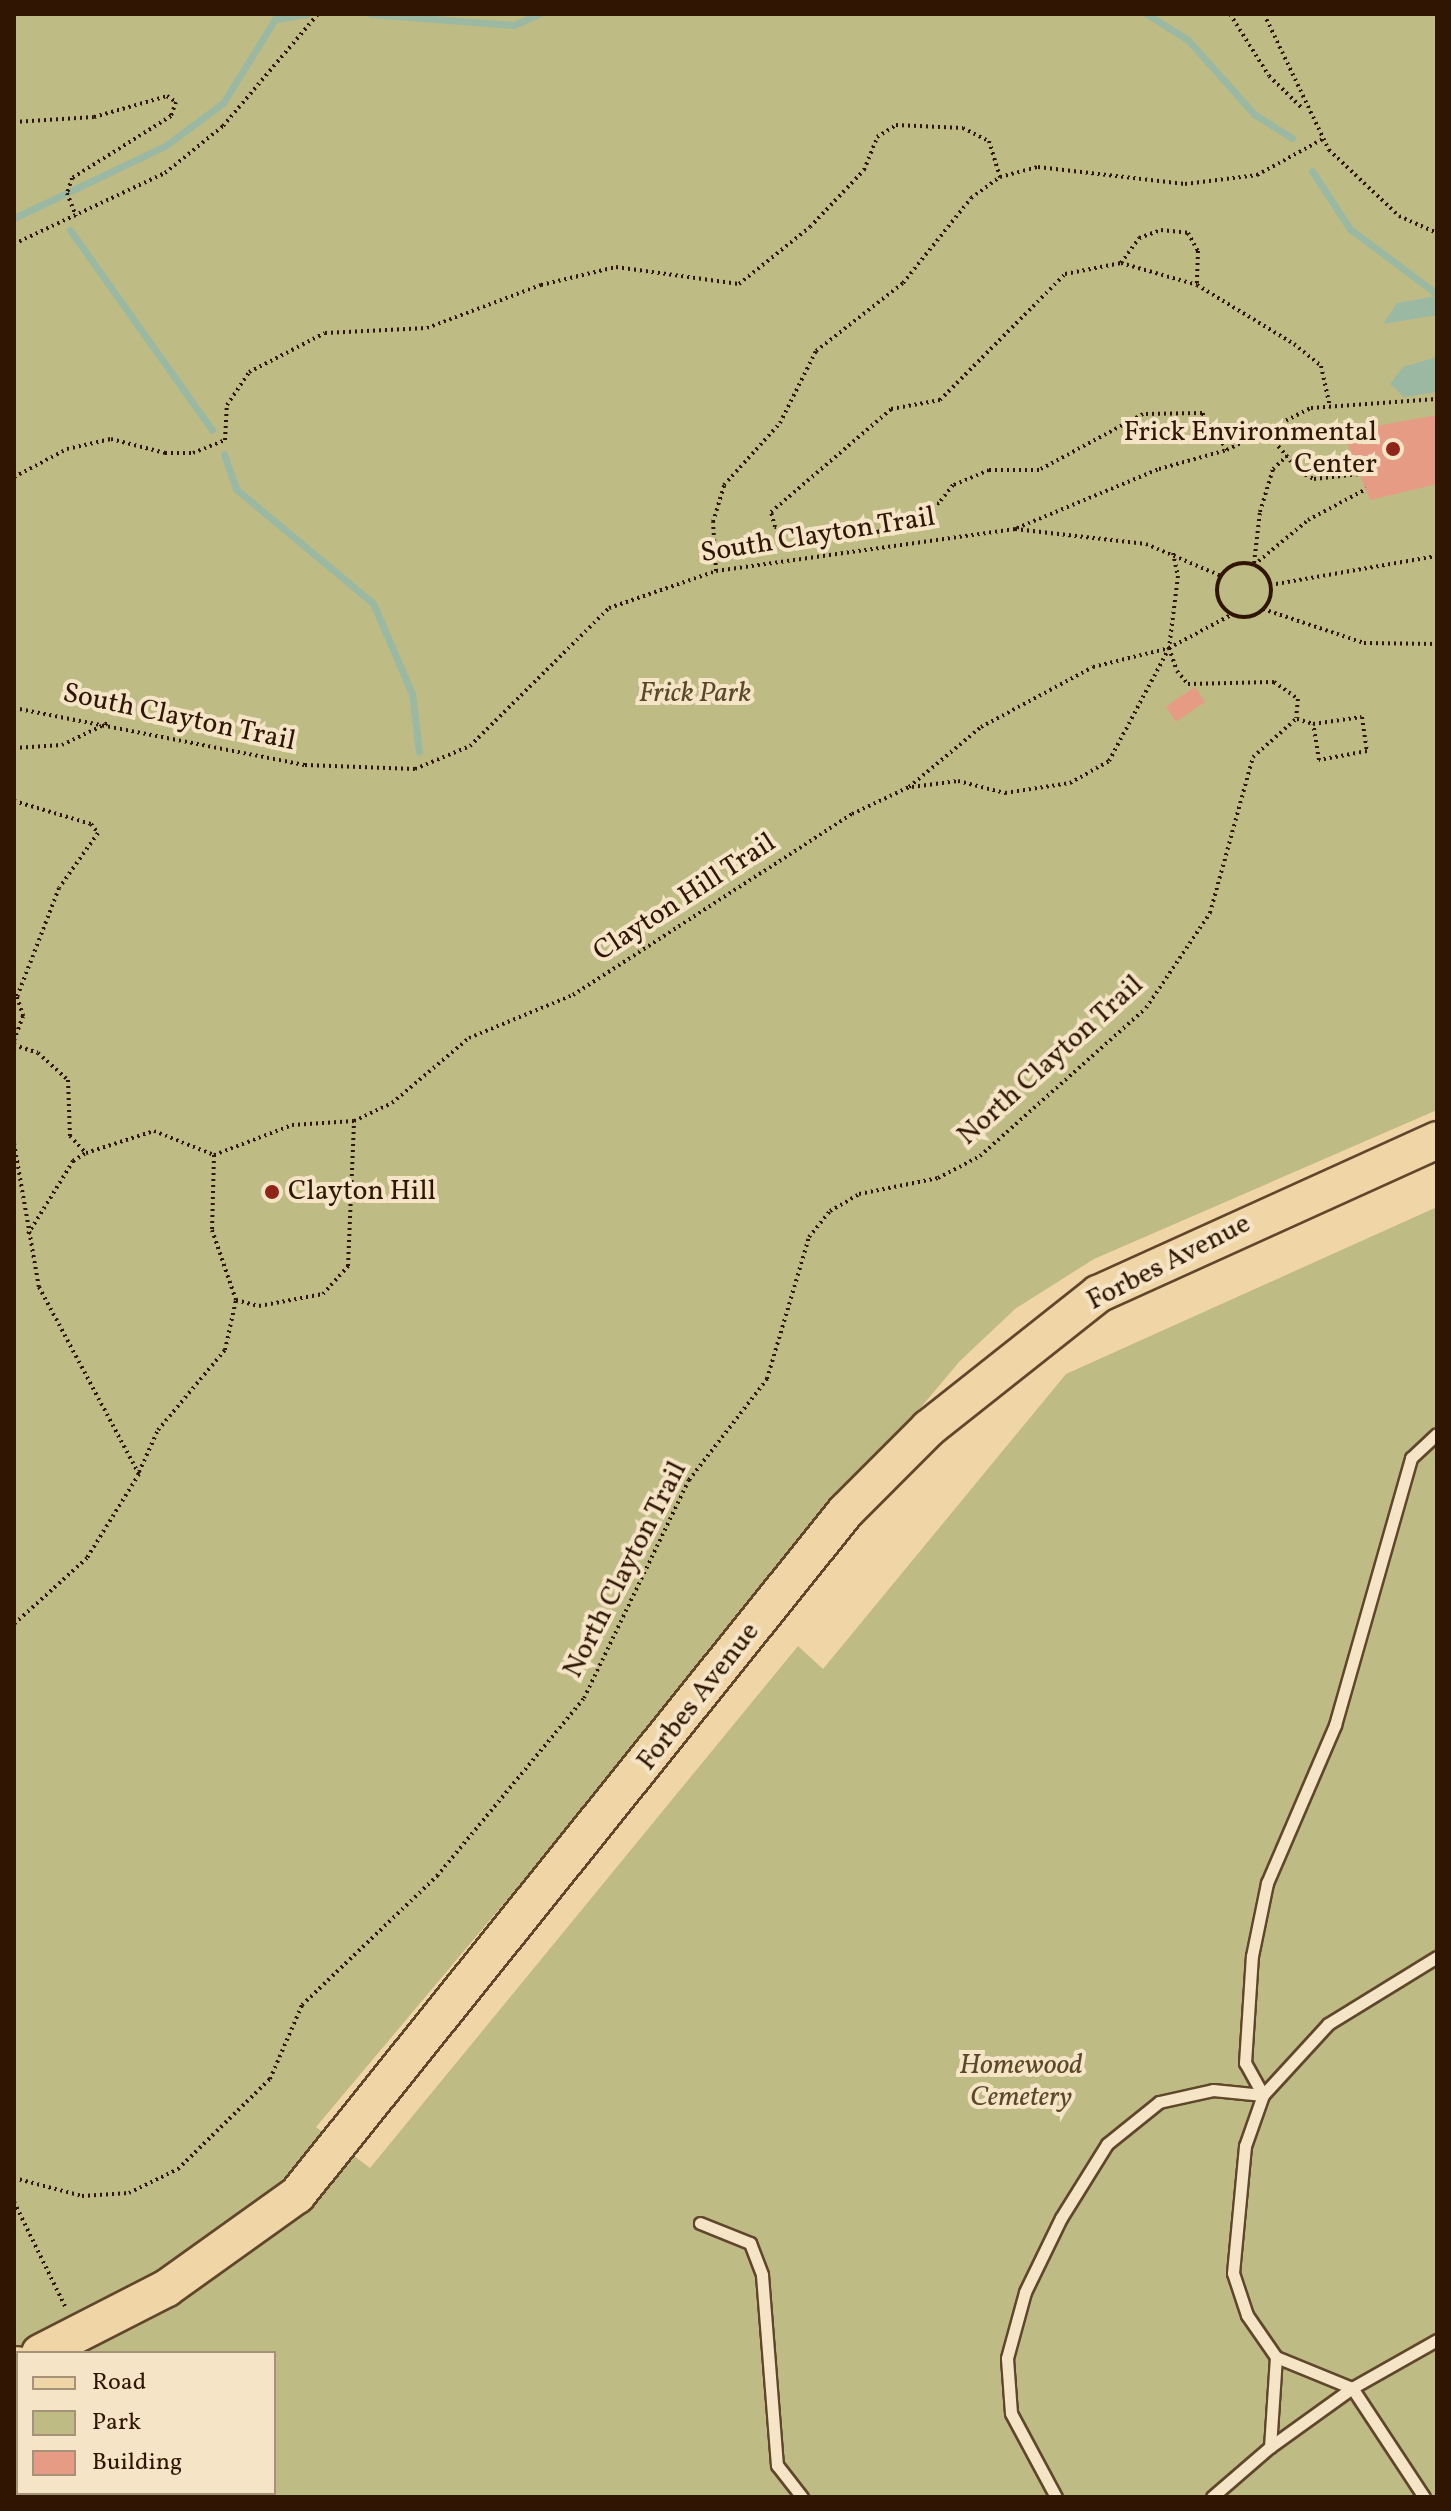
<!DOCTYPE html>
<style>
body{margin:0}
#map{position:relative;width:1451px;height:2511px;overflow:hidden;background:#f0d5a7;font-family:Vollkorn,serif}
div>[style]{position:absolute}
[style*='--x']{left:calc(var(--x)*1px);top:calc(var(--y)*1px);width:calc(var(--w)*1px);rotate:calc(var(--a)*1deg)}
.green>*{inset:0;background:#bebc84}
.water>*{inset:0;background:#9bb9a2}
.stream>*{height:7px;margin:-3.5px;padding:0 3.5px;transform-origin:3.5px;border-radius:3.5px;background:#9bb9a2}
.building>*{inset:0;background:#e69b84;transform-origin:0 0}
.path>*{height:4px;margin-top:-2px;transform-origin:0;background:repeating-linear-gradient(90deg,#301602 0 2px,transparent 0 6px)}
.path>.ring{margin:-2px;padding:0;box-sizing:content-box;background:none;border:4px solid #301602;border-radius:50%}
.roads{filter:drop-shadow(2px 0 #60462b) drop-shadow(-2px 0 #60462b) drop-shadow(0 2px #60462b) drop-shadow(0 -2px #60462b)}
.lane>*{height:11px;margin:-5.5px;padding:0 5.5px;transform-origin:5.5px;border-radius:5.5px;background:#f5e4c6}
.primary>*{height:36px;margin:-18px;padding:0 18px;transform-origin:18px;border-radius:18px;background:#f0d5a7}
.dots>*{width:22px;height:22px;translate:-50% -50%;box-sizing:border-box;border:4px solid #f5e4c6;border-radius:50%}
span{translate:-50% -50%;white-space:nowrap;text-align:center;line-height:1.15;-webkit-text-stroke:8px #f5e4c6;paint-order:stroke}
.poi-label{font-size:28px;color:#301602}
.right{translate:-100% -50%;text-align:right}
.left{translate:0 -50%;text-align:left}
.street-label{font-size:28px;color:#301602}
.park-label{font-size:28px;color:#5b4829;font-style:italic}
.frame{position:absolute;inset:0;border:16px solid #301602;pointer-events:none}
.legend{position:absolute;left:16px;top:2351px;width:260px;height:144px;box-sizing:border-box;background:#f5e4c6;border:2px solid #a69278;margin:0;padding:10px 14px;list-style:none;font-size:24px;color:#301602}
.legend li{display:flex;align-items:center;gap:16px;height:40px}
.legend b{width:40px;border:2px solid #a69278}
</style>
<div id="map">
<div class="green">
<div style="clip-path:polygon(evenodd,14px 14px,1437px 14px,1437px 1110px,1094px 1259px,1015px 1309px,959px 1362px,316px 2127px,370px 2168px,798px 1646px,823px 1669px,1066px 1374px,1437px 1207px,1437px 2497px,14px 2497px,14px 14px,18px 2353px,274px 2353px,274px 2493px,18px 2493px,18px 2353px)"></div>
</div>
<div class="water">
<div style="clip-path:polygon(1437px 296px,1437px 315px,1383px 324px,1397px 303px)"></div>
<div style="clip-path:polygon(1437px 357px,1437px 392px,1404px 397px,1390px 384px,1403px 367px)"></div>
</div>
<div class="stream">
<div style="--x:371;--y:14;--w:143;--a:4.4"></div>
<div style="--x:514;--y:25;--w:27;--a:-24"></div>
<div style="--x:1147;--y:14;--w:49;--a:32.4"></div>
<div style="--x:1188;--y:40;--w:99;--a:48.3"></div>
<div style="--x:1254;--y:114;--w:45;--a:32.3"></div>
<div style="--x:1312;--y:171;--w:69;--a:56.8"></div>
<div style="--x:1350;--y:229;--w:109;--a:36.8"></div>
<div style="--x:14;--y:218;--w:167;--a:-25.5"></div>
<div style="--x:165;--y:146;--w:72;--a:-36.6"></div>
<div style="--x:223;--y:103;--w:99;--a:-58.2"></div>
<div style="--x:275;--y:19;--w:33;--a:-9"></div>
<div style="--x:70;--y:230;--w:245;--a:54.6"></div>
<div style="--x:224;--y:454;--w:37;--a:71"></div>
<div style="--x:236;--y:489;--w:178;--a:39.8"></div>
<div style="--x:373;--y:603;--w:99;--a:66.8"></div>
<div style="--x:412;--y:694;--w:58;--a:83.1"></div>
</div>
<div class="building">
<div style="clip-path:polygon(1437px 415px,1437px 484px,1370px 500px,1343px 432px)"></div>
<div style="left:1195px;top:687px;width:18px;height:35px;rotate:56deg"></div>
</div>
<div class="path">
<div style="--x:1230;--y:14;--w:73;--a:57.8"></div>
<div style="--x:1269;--y:76;--w:47;--a:44.1"></div>
<div style="--x:1264;--y:14;--w:151;--a:64.5"></div>
<div style="--x:1329;--y:150;--w:96;--a:43.3"></div>
<div style="--x:1399;--y:216;--w:42;--a:24.1"></div>
<div style="--x:14;--y:122;--w:80;--a:-3.6"></div>
<div style="--x:94;--y:117;--w:76;--a:-16"></div>
<div style="--x:167;--y:96;--w:11;--a:34"></div>
<div style="--x:176;--y:102;--w:15;--a:110"></div>
<div style="--x:171;--y:116;--w:117;--a:147.9"></div>
<div style="--x:72;--y:178;--w:16;--a:108"></div>
<div style="--x:67;--y:193;--w:25;--a:69"></div>
<div style="--x:14;--y:244;--w:167;--a:-25.2"></div>
<div style="--x:165;--y:173;--w:75;--a:-39"></div>
<div style="--x:223;--y:126;--w:147;--a:-49.7"></div>
<div style="--x:1121;--y:263;--w:31;--a:-54"></div>
<div style="--x:1139;--y:238;--w:23;--a:-20"></div>
<div style="--x:1161;--y:230;--w:27;--a:6"></div>
<div style="--x:1188;--y:233;--w:21;--a:61"></div>
<div style="--x:1198;--y:251;--w:34;--a:92"></div>
<div style="--x:1263;--y:428;--w:57;--a:49.9"></div>
<div style="--x:1300;--y:472;--w:16;--a:27"></div>
<div style="--x:1314;--y:479;--w:46;--a:-6.2"></div>
<div style="--x:1227;--y:450;--w:45;--a:-124"></div>
<div style="--x:1202;--y:413;--w:59;--a:179"></div>
<div style="--x:1143;--y:414;--w:118;--a:151.7"></div>
<div style="--x:1039;--y:470;--w:50;--a:180"></div>
<div style="--x:989;--y:470;--w:39;--a:157"></div>
<div style="--x:953;--y:485;--w:23;--a:128"></div>
<div style="--x:939;--y:503;--w:68;--a:154.6"></div>
<div style="--x:878;--y:532;--w:85;--a:179.3"></div>
<div style="--x:793;--y:533;--w:19;--a:-162"></div>
<div style="--x:775;--y:527;--w:16;--a:-105"></div>
<div style="--x:771;--y:512;--w:158;--a:-40.6"></div>
<div style="--x:891;--y:409;--w:50;--a:-10.4"></div>
<div style="--x:940;--y:400;--w:177;--a:-45.2"></div>
<div style="--x:1065;--y:274;--w:57;--a:-11.1"></div>
<div style="--x:1121;--y:263;--w:79;--a:16.1"></div>
<div style="--x:1197;--y:285;--w:114;--a:31.3"></div>
<div style="--x:1294;--y:344;--w:35;--a:39"></div>
<div style="--x:1321;--y:366;--w:42;--a:77.6"></div>
<div style="--x:14;--y:477;--w:60;--a:-27.8"></div>
<div style="--x:67;--y:449;--w:45;--a:-12.8"></div>
<div style="--x:111;--y:439;--w:56;--a:14.5"></div>
<div style="--x:165;--y:453;--w:28;--a:0"></div>
<div style="--x:193;--y:453;--w:35;--a:-22"></div>
<div style="--x:225;--y:440;--w:35;--a:-87"></div>
<div style="--x:227;--y:405;--w:40;--a:-56"></div>
<div style="--x:249;--y:372;--w:85;--a:-27.2"></div>
<div style="--x:325;--y:333;--w:102;--a:-2.8"></div>
<div style="--x:427;--y:328;--w:122;--a:-20.7"></div>
<div style="--x:541;--y:285;--w:77;--a:-13.5"></div>
<div style="--x:616;--y:267;--w:124;--a:7.9"></div>
<div style="--x:739;--y:284;--w:91;--a:-38.8"></div>
<div style="--x:810;--y:227;--w:79;--a:-46.5"></div>
<div style="--x:864;--y:170;--w:35;--a:-68"></div>
<div style="--x:877;--y:137;--w:22;--a:-32"></div>
<div style="--x:896;--y:125;--w:67;--a:2.6"></div>
<div style="--x:963;--y:128;--w:29;--a:27"></div>
<div style="--x:989;--y:141;--w:38;--a:73"></div>
<div style="--x:1017;--y:528;--w:154;--a:-22.6"></div>
<div style="--x:1159;--y:469;--w:71;--a:-15.6"></div>
<div style="--x:1227;--y:450;--w:94;--a:-26.6"></div>
<div style="--x:1311;--y:408;--w:126;--a:-4.1"></div>
<div style="--x:1173;--y:553;--w:24;--a:78"></div>
<div style="--x:1178;--y:576;--w:73;--a:97.1"></div>
<div style="--x:1169;--y:648;--w:24;--a:71"></div>
<div style="--x:1177;--y:671;--w:17;--a:50"></div>
<div style="--x:1188;--y:684;--w:86;--a:-1.3"></div>
<div style="--x:1274;--y:682;--w:29;--a:35"></div>
<div style="--x:1298;--y:699;--w:19;--a:96"></div>
<div class="ring" style="left:1217px;top:563px;width:50px;height:50px"></div>
<div style="--x:1254;--y:563;--w:51;--a:-83.3"></div>
<div style="--x:1260;--y:512;--w:45;--a:-73.2"></div>
<div style="--x:1273;--y:469;--w:19;--a:-43"></div>
<div style="--x:1254;--y:565;--w:70;--a:-39.8"></div>
<div style="--x:1308;--y:520;--w:66;--a:-28.1"></div>
<div style="--x:716;--y:571;--w:49;--a:-93.5"></div>
<div style="--x:713;--y:522;--w:39;--a:-73"></div>
<div style="--x:724;--y:485;--w:84;--a:-47.9"></div>
<div style="--x:780;--y:423;--w:80;--a:-63.4"></div>
<div style="--x:816;--y:351;--w:110;--a:-38"></div>
<div style="--x:903;--y:283;--w:109;--a:-51.3"></div>
<div style="--x:971;--y:198;--w:36;--a:-36"></div>
<div style="--x:1000;--y:177;--w:39;--a:-15"></div>
<div style="--x:1038;--y:167;--w:148;--a:6.6"></div>
<div style="--x:1185;--y:184;--w:73;--a:-7.1"></div>
<div style="--x:1257;--y:175;--w:75;--a:-28.6"></div>
<div style="--x:1270;--y:585;--w:169;--a:-9.9"></div>
<div style="--x:1263;--y:609;--w:107;--a:18.6"></div>
<div style="--x:1364;--y:643;--w:73;--a:0.8"></div>
<div style="--x:14;--y:708;--w:297;--a:11.1"></div>
<div style="--x:305;--y:765;--w:110;--a:2.1"></div>
<div style="--x:415;--y:769;--w:60;--a:-22.7"></div>
<div style="--x:470;--y:746;--w:196;--a:-44.8"></div>
<div style="--x:609;--y:608;--w:113;--a:-19.1"></div>
<div style="--x:716;--y:571;--w:302;--a:-8"></div>
<div style="--x:1015;--y:529;--w:132;--a:6.5"></div>
<div style="--x:1146;--y:544;--w:82;--a:23.1"></div>
<div style="--x:1297;--y:719;--w:17;--a:17"></div>
<div style="--x:1313;--y:724;--w:49;--a:-8.1"></div>
<div style="--x:1362;--y:717;--w:34;--a:82"></div>
<div style="--x:1367;--y:751;--w:49;--a:169.4"></div>
<div style="--x:1319;--y:760;--w:36;--a:-99"></div>
<div style="--x:14;--y:748;--w:48;--a:-3.6"></div>
<div style="--x:62;--y:745;--w:53;--a:-25.6"></div>
<div style="--x:912;--y:787;--w:46;--a:-7.4"></div>
<div style="--x:958;--y:781;--w:49;--a:14.3"></div>
<div style="--x:1005;--y:793;--w:66;--a:-8.7"></div>
<div style="--x:1070;--y:783;--w:45;--a:-29.4"></div>
<div style="--x:1109;--y:761;--w:128;--a:-62"></div>
<div style="--x:14;--y:801;--w:80;--a:16.6"></div>
<div style="--x:91;--y:824;--w:11;--a:52"></div>
<div style="--x:98;--y:833;--w:67;--a:125.3"></div>
<div style="--x:59;--y:888;--w:117;--a:111.1"></div>
<div style="--x:17;--y:997;--w:20;--a:72"></div>
<div style="--x:23;--y:1016;--w:27;--a:110"></div>
<div style="--x:14;--y:1045;--w:25;--a:18"></div>
<div style="--x:38;--y:1053;--w:40;--a:42"></div>
<div style="--x:68;--y:1080;--w:56;--a:88"></div>
<div style="--x:70;--y:1136;--w:23;--a:47"></div>
<div style="--x:86;--y:1153;--w:71;--a:-17.9"></div>
<div style="--x:154;--y:1131;--w:65;--a:21.8"></div>
<div style="--x:14;--y:1061;--w:16;--a:90"></div>
<div style="--x:14;--y:1143;--w:146;--a:80.2"></div>
<div style="--x:39;--y:1287;--w:212;--a:61.9"></div>
<div style="--x:139;--y:1474;--w:99;--a:121.8"></div>
<div style="--x:87;--y:1558;--w:98;--a:137.9"></div>
<div style="--x:214;--y:1155;--w:84;--a:-21"></div>
<div style="--x:292;--y:1125;--w:62;--a:-3.7"></div>
<div style="--x:354;--y:1121;--w:42;--a:-25.3"></div>
<div style="--x:392;--y:1103;--w:101;--a:-40.2"></div>
<div style="--x:469;--y:1038;--w:113;--a:-22.5"></div>
<div style="--x:573;--y:995;--w:333;--a:-33"></div>
<div style="--x:852;--y:814;--w:63;--a:-25.3"></div>
<div style="--x:909;--y:787;--w:94;--a:-39.8"></div>
<div style="--x:981;--y:727;--w:127;--a:-28.2"></div>
<div style="--x:1093;--y:667;--w:78;--a:-14"></div>
<div style="--x:1169;--y:648;--w:70;--a:-28"></div>
<div style="--x:214;--y:1155;--w:75;--a:91.5"></div>
<div style="--x:212;--y:1230;--w:74;--a:71.1"></div>
<div style="--x:236;--y:1300;--w:24;--a:15"></div>
<div style="--x:259;--y:1306;--w:65;--a:-10.6"></div>
<div style="--x:323;--y:1294;--w:38;--a:-48"></div>
<div style="--x:348;--y:1266;--w:145;--a:-87.6"></div>
<div style="--x:28;--y:1234;--w:86;--a:-58.3"></div>
<div style="--x:73;--y:1161;--w:15;--a:-32"></div>
<div style="--x:139;--y:1472;--w:46;--a:-65.7"></div>
<div style="--x:158;--y:1430;--w:104;--a:-50.1"></div>
<div style="--x:225;--y:1350;--w:51;--a:-77.6"></div>
<div style="--x:14;--y:2178;--w:70;--a:14.8"></div>
<div style="--x:82;--y:2196;--w:47;--a:-3.7"></div>
<div style="--x:129;--y:2193;--w:55;--a:-26.1"></div>
<div style="--x:178;--y:2169;--w:129;--a:-44.4"></div>
<div style="--x:270;--y:2079;--w:81;--a:-66.6"></div>
<div style="--x:302;--y:2005;--w:187;--a:-43.7"></div>
<div style="--x:437;--y:1876;--w:231;--a:-50.4"></div>
<div style="--x:584;--y:1698;--w:242;--a:-64.3"></div>
<div style="--x:689;--y:1480;--w:128;--a:-52.3"></div>
<div style="--x:767;--y:1379;--w:148;--a:-73.5"></div>
<div style="--x:809;--y:1237;--w:33;--a:-51"></div>
<div style="--x:830;--y:1211;--w:34;--a:-30"></div>
<div style="--x:859;--y:1194;--w:81;--a:-11.4"></div>
<div style="--x:938;--y:1178;--w:47;--a:-27.6"></div>
<div style="--x:980;--y:1156;--w:222;--a:-41.7"></div>
<div style="--x:1146;--y:1008;--w:115;--a:-56"></div>
<div style="--x:1210;--y:913;--w:162;--a:-74.6"></div>
<div style="--x:1253;--y:757;--w:57;--a:-41.5"></div>
<div style="--x:14;--y:2202;--w:118;--a:63.9"></div>
</div>
<div class="roads">
<div class="lane">
<div style="--x:1263;--y:2095;--w:37;--a:-119"></div>
<div style="--x:1245;--y:2063;--w:107;--a:-86.3"></div>
<div style="--x:1252;--y:1956;--w:75;--a:-78.4"></div>
<div style="--x:1267;--y:1883;--w:172;--a:-66.7"></div>
<div style="--x:1335;--y:1725;--w:278;--a:-74.1"></div>
<div style="--x:1411;--y:1458;--w:35;--a:-43"></div>
<div style="--x:700;--y:2223;--w:54;--a:21.8"></div>
<div style="--x:750;--y:2243;--w:34;--a:69"></div>
<div style="--x:762;--y:2275;--w:191;--a:85.5"></div>
<div style="--x:777;--y:2465;--w:41;--a:52"></div>
<div style="--x:1270;--y:2447;--w:101;--a:-35.7"></div>
<div style="--x:1352;--y:2388;--w:82;--a:-157.8"></div>
<div style="--x:1056;--y:2497;--w:95;--a:-118.2"></div>
<div style="--x:1011;--y:2413;--w:55;--a:-94.2"></div>
<div style="--x:1007;--y:2358;--w:68;--a:-74.7"></div>
<div style="--x:1025;--y:2292;--w:82;--a:-64.1"></div>
<div style="--x:1061;--y:2218;--w:87;--a:-58.1"></div>
<div style="--x:1107;--y:2144;--w:67;--a:-38.9"></div>
<div style="--x:1159;--y:2102;--w:55;--a:-12.5"></div>
<div style="--x:1213;--y:2090;--w:50;--a:5.7"></div>
<div style="--x:1212;--y:2497;--w:77;--a:-40.8"></div>
<div style="--x:1270;--y:2447;--w:90;--a:-86.2"></div>
<div style="--x:1276;--y:2357;--w:51;--a:-124.6"></div>
<div style="--x:1247;--y:2315;--w:44;--a:-108.4"></div>
<div style="--x:1233;--y:2273;--w:128;--a:-84.6"></div>
<div style="--x:1245;--y:2146;--w:54;--a:-70.6"></div>
<div style="--x:1263;--y:2095;--w:96;--a:-47.5"></div>
<div style="--x:1328;--y:2024;--w:128;--a:-31.6"></div>
<div style="--x:1424;--y:2497;--w:131;--a:-123.4"></div>
<div style="--x:1352;--y:2388;--w:98;--a:-29.5"></div>
</div>
<div class="primary">
<div style="--x:40;--y:2353;--w:143;--a:-27.1"></div>
<div style="--x:167;--y:2288;--w:160;--a:-35.6"></div>
<div style="--x:297;--y:2195;--w:877;--a:-51.25"></div>
<div style="--x:846;--y:1511;--w:117;--a:-45"></div>
<div style="--x:929;--y:1428;--w:216;--a:-38.4"></div>
<div style="--x:1098;--y:1294;--w:372;--a:-24.4"></div>
<div style="--x:14;--y:2367;--w:4;--a:-27"></div>
</div>
</div>
<div class="dots">
<div style="left:1393px;top:449px;background:#8f2418"></div>
<div style="left:272px;top:1192px;background:#8f2418"></div>
</div>
<div class="poi-label">
<span class="right" style="left:1377px;top:449px">Frick Environmental<br>Center</span>
<span class="left" style="left:288px;top:1192px">Clayton Hill</span>
</div>
<div class="street-label">
<span style="left:818px;top:536px;rotate:-9deg">South Clayton Trail</span>
<span style="left:179px;top:718px;rotate:12deg">South Clayton Trail</span>
<span style="left:685px;top:898px;rotate:-33deg">Clayton Hill Trail</span>
<span style="left:1051px;top:1061px;rotate:-42deg">North Clayton Trail</span>
<span style="left:1169px;top:1263px;rotate:-27deg">Forbes Avenue</span>
<span style="left:626px;top:1570px;rotate:-63deg">North Clayton Trail</span>
<span style="left:699px;top:1697px;rotate:-52deg">Forbes Avenue</span>
</div>
<div class="park-label">
<span style="left:695px;top:694px">Frick Park</span>
<span style="left:1021px;top:2082px">Homewood<br>Cemetery</span>
</div>
<div class="frame"></div>
<ul class="legend">
<li><b style="height:10px;background:#f0d5a7"></b>Road</li>
<li><b style="height:22px;background:#bebc84"></b>Park</li>
<li><b style="height:22px;background:#e69b84"></b>Building</li>
</ul>
</div>
